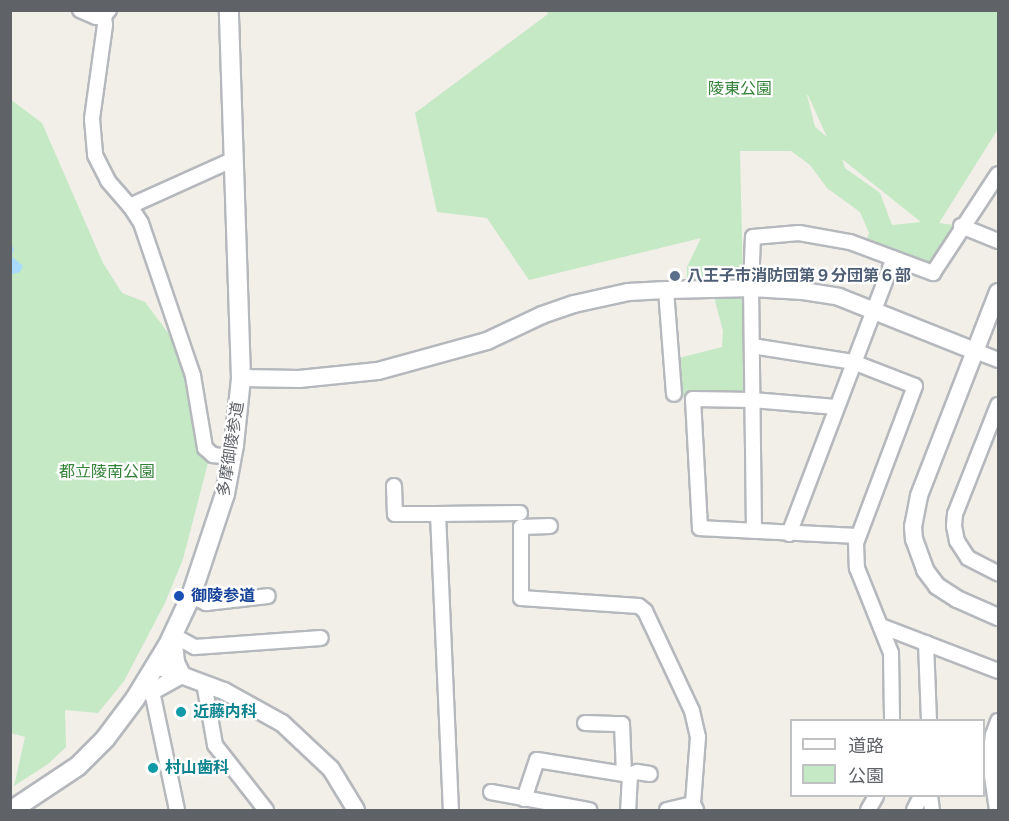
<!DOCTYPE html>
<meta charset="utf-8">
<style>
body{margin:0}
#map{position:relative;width:1009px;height:821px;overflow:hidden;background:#f1efe8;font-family:"Varela Round","Noto Sans JP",sans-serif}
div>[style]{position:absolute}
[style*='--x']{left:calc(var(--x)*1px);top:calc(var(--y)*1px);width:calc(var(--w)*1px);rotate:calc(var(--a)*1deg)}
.green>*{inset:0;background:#c5e8c5}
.water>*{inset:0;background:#aadaff}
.roads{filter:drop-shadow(2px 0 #b5b8bc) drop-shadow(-2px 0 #b5b8bc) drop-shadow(0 2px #b5b8bc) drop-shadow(0 -2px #b5b8bc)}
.minor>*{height:14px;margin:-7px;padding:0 7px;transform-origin:7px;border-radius:7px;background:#fff}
.tertiary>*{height:16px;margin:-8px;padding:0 8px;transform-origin:8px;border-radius:8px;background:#fff}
.secondary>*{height:18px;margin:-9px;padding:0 9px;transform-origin:9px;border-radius:9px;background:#fff}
.dots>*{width:16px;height:16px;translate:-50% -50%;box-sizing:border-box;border:3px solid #fff;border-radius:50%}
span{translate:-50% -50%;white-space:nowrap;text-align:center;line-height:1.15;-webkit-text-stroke:4.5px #fff;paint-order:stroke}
.park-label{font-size:16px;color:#348238}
.service-label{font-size:16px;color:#4e5e75;font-weight:700}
.left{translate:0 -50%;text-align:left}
.street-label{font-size:16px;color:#5f6368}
.transit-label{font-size:16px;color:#164399;font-weight:700}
.culture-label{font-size:16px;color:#0d838f;font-weight:700}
.frame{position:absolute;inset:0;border:12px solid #5f6368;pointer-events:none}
.legend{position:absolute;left:790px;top:719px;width:195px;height:78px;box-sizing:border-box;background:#fff;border:2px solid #bfc1c3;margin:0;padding:8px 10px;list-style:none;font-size:18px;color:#5f6368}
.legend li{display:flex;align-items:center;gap:12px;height:30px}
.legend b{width:30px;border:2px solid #bfc1c3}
</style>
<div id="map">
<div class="green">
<div style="clip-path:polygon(evenodd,546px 11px,998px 11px,998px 129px,939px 223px,961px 226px,933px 273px,864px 248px,869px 233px,860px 212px,827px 188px,810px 165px,791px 151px,740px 151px,743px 283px,687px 284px,687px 267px,701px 238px,529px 280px,487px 218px,437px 212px,415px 113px,548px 14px,546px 11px,807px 95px,808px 95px,827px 137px,815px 127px,807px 95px,546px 11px,842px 159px,921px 222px,892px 225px,880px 193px,845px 168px,842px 159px)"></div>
<div style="clip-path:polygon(10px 99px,42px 123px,103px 263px,122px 293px,145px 302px,178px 346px,189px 379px,202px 459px,209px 459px,183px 559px,165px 603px,124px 681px,98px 713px,65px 710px,66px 747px,48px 764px,14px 786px,25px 737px,10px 733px)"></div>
<div style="clip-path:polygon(714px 297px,751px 297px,752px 400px,693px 399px,674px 394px,671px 360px,722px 347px,723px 331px)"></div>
</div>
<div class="water">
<div style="clip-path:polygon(10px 240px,14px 250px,11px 256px,23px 266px,20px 272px,12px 274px,11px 273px)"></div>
</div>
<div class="roads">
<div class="minor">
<div style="--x:80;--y:10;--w:17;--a:24"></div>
<div style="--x:96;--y:17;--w:8;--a:-7"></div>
<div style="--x:104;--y:16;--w:8;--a:-50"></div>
<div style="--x:104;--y:16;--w:9;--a:84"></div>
<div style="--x:105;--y:25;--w:95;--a:97.9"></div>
<div style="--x:92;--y:119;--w:36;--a:85"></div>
<div style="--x:95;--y:155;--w:29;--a:63"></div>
<div style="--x:108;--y:181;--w:33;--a:49"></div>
<div style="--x:130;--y:206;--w:20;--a:57"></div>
<div style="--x:141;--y:223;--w:162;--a:71.2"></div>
<div style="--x:193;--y:376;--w:73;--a:80.5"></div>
<div style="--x:205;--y:448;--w:11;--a:41"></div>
<div style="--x:213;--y:455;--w:19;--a:6"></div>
<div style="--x:130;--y:206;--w:114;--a:-24.3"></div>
<div style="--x:961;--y:226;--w:40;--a:22"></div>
<div style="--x:666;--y:290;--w:104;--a:85.6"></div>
<div style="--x:752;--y:346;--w:102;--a:9"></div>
<div style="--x:853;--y:362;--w:66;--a:21.2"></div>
<div style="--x:915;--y:386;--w:168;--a:110.6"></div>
<div style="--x:856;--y:543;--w:25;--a:88"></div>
<div style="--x:857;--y:568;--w:92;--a:68.2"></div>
<div style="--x:891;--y:653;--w:67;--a:89.1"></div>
<div style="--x:975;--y:351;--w:25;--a:21"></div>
<div style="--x:998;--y:405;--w:117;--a:111.5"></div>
<div style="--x:955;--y:514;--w:12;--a:95"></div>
<div style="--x:954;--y:526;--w:15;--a:79"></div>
<div style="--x:957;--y:541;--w:20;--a:57"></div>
<div style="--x:968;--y:558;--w:34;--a:27"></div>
<div style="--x:836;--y:407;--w:84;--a:-175.2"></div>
<div style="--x:752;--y:400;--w:59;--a:-179"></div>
<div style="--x:693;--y:399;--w:129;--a:86.9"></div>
<div style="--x:700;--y:528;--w:156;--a:2.9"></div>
<div style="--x:394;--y:486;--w:28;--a:88"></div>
<div style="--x:395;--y:514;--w:43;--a:0"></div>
<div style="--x:438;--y:514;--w:296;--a:87.5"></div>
<div style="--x:438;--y:514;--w:82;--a:-0.7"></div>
<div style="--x:550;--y:526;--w:29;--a:178"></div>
<div style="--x:521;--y:527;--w:71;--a:90"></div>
<div style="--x:521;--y:598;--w:118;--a:3.9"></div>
<div style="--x:639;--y:606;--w:8;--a:40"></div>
<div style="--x:645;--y:611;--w:110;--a:64.8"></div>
<div style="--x:692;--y:711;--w:27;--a:77"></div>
<div style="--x:698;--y:737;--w:67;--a:94.3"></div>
<div style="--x:693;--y:804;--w:7;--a:63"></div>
<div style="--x:754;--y:531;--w:243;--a:-90.7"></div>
<div style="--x:751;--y:288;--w:51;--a:-87.8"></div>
<div style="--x:753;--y:237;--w:46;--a:-5"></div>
<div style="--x:799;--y:233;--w:52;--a:10"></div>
<div style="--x:850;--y:242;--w:89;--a:20.5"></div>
<div style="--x:933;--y:273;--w:118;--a:-56.7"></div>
<div style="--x:789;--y:534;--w:295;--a:-69.2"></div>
<div style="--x:191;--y:596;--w:17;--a:25"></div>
<div style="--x:206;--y:603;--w:62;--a:-6.4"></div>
<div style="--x:881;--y:626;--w:125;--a:21"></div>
<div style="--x:173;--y:635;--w:25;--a:29"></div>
<div style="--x:195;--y:647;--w:126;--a:-4.1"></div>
<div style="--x:926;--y:643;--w:77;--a:87.8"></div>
<div style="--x:204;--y:683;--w:63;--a:79.9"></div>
<div style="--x:215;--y:745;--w:83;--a:51.9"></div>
<div style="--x:144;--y:688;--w:12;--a:42"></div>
<div style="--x:153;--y:696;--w:116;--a:78.1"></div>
<div style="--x:585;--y:723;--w:37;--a:2"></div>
<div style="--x:622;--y:724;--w:50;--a:87.7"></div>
<div style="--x:630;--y:775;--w:8;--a:-23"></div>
<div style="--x:637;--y:772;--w:13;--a:9"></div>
<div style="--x:491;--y:792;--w:100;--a:10.4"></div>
<div style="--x:930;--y:796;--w:14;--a:82"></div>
<div style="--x:524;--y:799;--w:41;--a:-71.6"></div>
<div style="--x:537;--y:760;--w:94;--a:9.2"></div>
<div style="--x:630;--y:775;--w:35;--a:93"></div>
<div style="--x:667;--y:810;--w:27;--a:-13"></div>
<div style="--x:868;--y:810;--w:16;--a:-60"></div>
<div style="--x:914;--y:810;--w:16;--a:-63"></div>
<div style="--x:997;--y:810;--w:49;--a:-98.3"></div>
<div style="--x:990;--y:762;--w:27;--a:-84"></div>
<div style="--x:993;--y:735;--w:15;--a:-70"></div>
</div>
<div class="tertiary">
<div style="--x:998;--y:292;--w:219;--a:111.2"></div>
<div style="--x:919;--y:496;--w:31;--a:101"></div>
<div style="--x:913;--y:526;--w:13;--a:86"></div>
<div style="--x:914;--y:539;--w:33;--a:70"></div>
<div style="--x:925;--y:570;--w:20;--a:53"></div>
<div style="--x:937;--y:586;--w:24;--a:33"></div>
<div style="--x:957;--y:599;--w:45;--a:23.7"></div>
<div style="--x:241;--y:378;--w:58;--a:1"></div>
<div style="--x:299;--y:379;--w:79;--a:-5.8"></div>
<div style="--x:378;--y:371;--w:113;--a:-15.4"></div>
<div style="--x:487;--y:341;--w:61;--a:-25.3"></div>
<div style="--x:542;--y:315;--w:34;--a:-19"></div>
<div style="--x:574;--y:304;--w:55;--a:-12.5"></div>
<div style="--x:628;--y:292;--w:38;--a:-3"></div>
<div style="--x:666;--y:290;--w:85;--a:-1.3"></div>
<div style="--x:751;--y:288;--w:52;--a:3.3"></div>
<div style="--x:803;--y:291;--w:36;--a:9"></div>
<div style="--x:839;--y:297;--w:146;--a:21.7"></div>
<div style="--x:157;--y:666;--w:72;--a:20.5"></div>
<div style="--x:224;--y:691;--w:66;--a:28.9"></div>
<div style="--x:282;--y:723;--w:67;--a:43.2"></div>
<div style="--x:331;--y:769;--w:48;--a:58.6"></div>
<div style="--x:151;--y:692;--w:35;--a:-29"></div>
<div style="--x:182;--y:675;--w:14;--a:-115"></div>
<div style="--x:176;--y:662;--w:27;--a:-96"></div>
</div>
<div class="secondary">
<div style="--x:12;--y:810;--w:79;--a:-33.7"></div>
<div style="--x:78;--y:766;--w:38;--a:-45"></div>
<div style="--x:105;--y:739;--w:50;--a:-53.1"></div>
<div style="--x:135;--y:699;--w:63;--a:-58.6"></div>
<div style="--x:168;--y:645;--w:54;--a:-64.9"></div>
<div style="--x:191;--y:596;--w:108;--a:-71.6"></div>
<div style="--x:225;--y:494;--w:50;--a:-79.6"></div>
<div style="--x:234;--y:445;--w:67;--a:-84"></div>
<div style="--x:241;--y:378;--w:368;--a:-91.9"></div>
</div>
</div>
<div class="dots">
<div style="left:675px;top:276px;background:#5c6f8a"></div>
<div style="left:179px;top:596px;background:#1a4fb4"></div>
<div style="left:181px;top:712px;background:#0f9aa8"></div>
<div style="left:153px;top:768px;background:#0f9aa8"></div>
</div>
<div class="park-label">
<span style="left:740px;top:89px">陵東公園</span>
<span style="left:107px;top:472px">都立陵南公園</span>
</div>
<div class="service-label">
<span class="left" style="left:687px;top:276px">八王子市消防団第９分団第６部</span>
</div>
<div class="street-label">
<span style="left:231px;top:449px;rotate:-81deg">多摩御陵参道</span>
</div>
<div class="transit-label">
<span class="left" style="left:191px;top:596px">御陵参道</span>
</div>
<div class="culture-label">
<span class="left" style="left:193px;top:712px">近藤内科</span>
<span class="left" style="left:165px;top:768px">村山歯科</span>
</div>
<div class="frame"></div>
<ul class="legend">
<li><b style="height:8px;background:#fff"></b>道路</li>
<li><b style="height:16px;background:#c5e8c5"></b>公園</li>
</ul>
</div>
